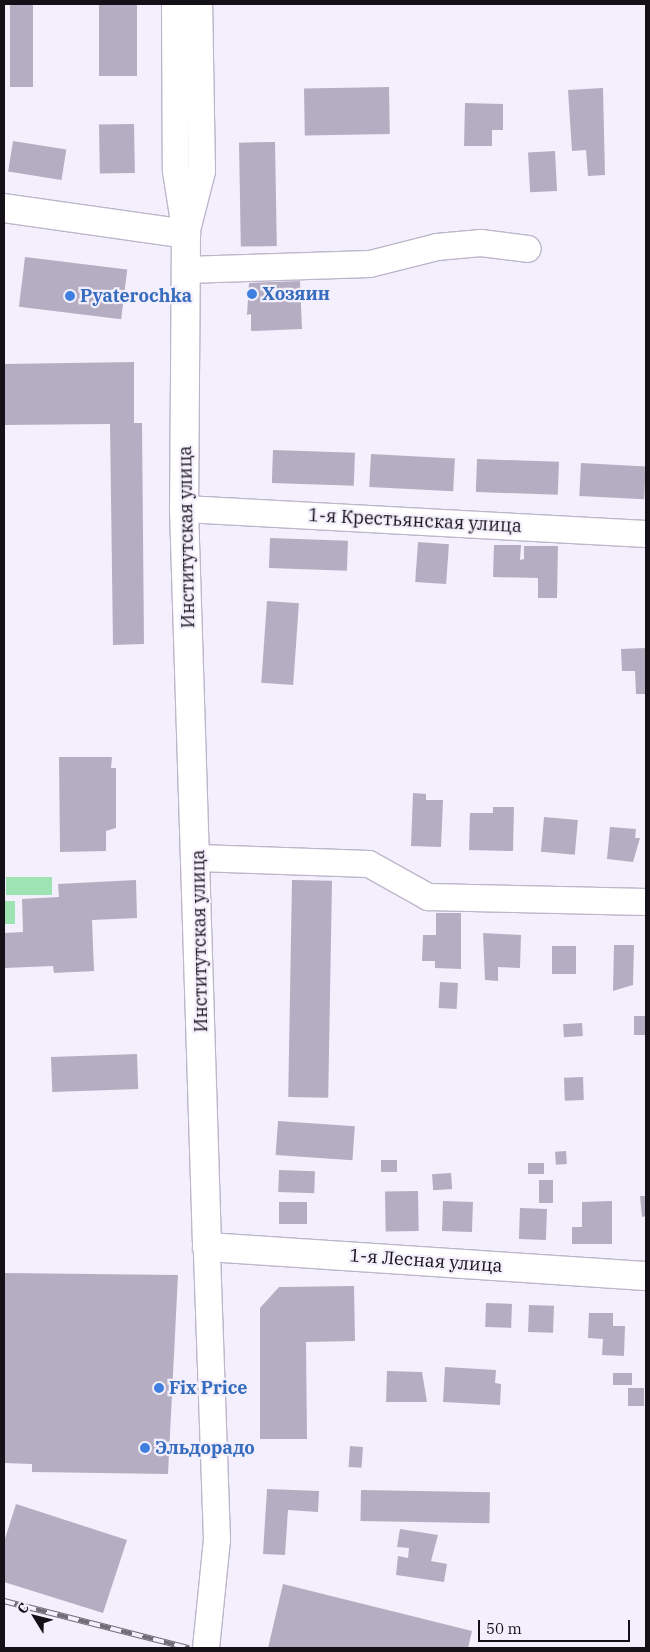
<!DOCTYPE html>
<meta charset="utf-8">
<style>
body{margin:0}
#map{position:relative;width:650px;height:1652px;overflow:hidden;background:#f4effc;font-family:"IBM Plex Serif",serif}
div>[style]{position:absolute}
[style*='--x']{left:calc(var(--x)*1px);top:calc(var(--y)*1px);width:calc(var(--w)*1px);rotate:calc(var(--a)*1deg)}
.green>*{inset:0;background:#9de3b3;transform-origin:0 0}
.building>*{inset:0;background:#b5aec2;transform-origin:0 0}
.roads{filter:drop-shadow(1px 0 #bdb6ca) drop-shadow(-1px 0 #bdb6ca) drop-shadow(0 1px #bdb6ca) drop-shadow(0 -1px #bdb6ca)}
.minor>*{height:26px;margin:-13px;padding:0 13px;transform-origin:13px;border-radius:13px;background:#fff}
.major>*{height:28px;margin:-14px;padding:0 14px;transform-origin:14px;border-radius:14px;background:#fff}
.rail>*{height:5.5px;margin-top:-2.75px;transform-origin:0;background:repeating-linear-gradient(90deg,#f4effc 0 11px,#706d76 0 22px);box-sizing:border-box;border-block:1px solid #706d76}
.dots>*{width:14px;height:14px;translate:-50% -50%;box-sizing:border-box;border:2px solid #f4effc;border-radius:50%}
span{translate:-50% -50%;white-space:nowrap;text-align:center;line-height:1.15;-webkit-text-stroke:4.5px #f4effc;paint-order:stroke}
.shop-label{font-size:18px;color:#366cbe;font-weight:700}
.left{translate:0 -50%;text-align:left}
.street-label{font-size:18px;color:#131017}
.frame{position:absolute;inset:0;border:5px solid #131017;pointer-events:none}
.north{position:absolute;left:10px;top:1592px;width:50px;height:50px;-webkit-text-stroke:4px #f4effc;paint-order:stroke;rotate:306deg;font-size:14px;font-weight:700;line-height:20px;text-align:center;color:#131017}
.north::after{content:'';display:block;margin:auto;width:18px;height:22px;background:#131017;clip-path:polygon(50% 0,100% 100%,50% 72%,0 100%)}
.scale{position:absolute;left:478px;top:1620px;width:152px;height:22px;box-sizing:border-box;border:2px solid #131017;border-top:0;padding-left:6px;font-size:15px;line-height:18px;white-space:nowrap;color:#131017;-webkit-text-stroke:4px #f4effc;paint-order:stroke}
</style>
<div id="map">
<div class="green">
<div style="left:6px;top:877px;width:46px;height:18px"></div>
<div style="left:4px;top:901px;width:11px;height:23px"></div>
</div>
<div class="building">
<div style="left:10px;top:4px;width:23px;height:83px"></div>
<div style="left:99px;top:4px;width:38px;height:72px"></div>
<div style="left:389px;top:87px;width:47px;height:85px;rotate:89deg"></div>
<div style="clip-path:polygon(603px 88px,605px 175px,588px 176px,586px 150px,572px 151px,568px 90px)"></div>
<div style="clip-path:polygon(465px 103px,503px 104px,503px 130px,492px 130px,492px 146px,464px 146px)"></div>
<div style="left:134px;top:124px;width:49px;height:35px;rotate:89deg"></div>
<div style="left:13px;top:141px;width:54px;height:31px;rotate:9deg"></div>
<div style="left:275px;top:142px;width:104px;height:36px;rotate:89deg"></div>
<div style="left:555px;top:151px;width:40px;height:27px;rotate:87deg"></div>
<div style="left:25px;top:257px;width:103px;height:50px;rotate:7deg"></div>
<div style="clip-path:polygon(300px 281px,302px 329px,251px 331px,251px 314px,247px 315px,249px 283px)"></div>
<div style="clip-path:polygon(134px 362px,134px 423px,142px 423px,144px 644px,113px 645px,110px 424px,4px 425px,4px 364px)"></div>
<div style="left:273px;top:450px;width:82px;height:33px;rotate:2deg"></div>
<div style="left:371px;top:454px;width:84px;height:33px;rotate:3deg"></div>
<div style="left:477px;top:459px;width:82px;height:33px;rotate:2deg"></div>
<div style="left:581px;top:463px;width:65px;height:33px;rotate:3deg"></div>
<div style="left:270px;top:538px;width:78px;height:30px;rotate:2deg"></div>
<div style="left:418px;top:542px;width:31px;height:40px;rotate:4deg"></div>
<div style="clip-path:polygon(494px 545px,521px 545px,520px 560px,524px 559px,524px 546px,558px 546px,557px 598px,538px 598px,538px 578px,493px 577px)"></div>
<div style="left:267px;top:601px;width:32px;height:82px;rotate:4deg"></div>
<div style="clip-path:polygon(646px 648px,646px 694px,636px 694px,635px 671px,622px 671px,621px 649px)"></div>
<div style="clip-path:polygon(59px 757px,112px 757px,111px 768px,116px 768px,116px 828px,106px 831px,106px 851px,60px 852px)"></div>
<div style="clip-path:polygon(413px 793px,426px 794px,426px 800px,443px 800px,441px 847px,411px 846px)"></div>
<div style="clip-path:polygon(493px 807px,514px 807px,513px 851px,469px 850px,470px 813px,493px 813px)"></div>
<div style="left:544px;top:817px;width:34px;height:35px;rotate:5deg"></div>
<div style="clip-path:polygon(610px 827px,636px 829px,635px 838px,640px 838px,633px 862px,607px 859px)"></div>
<div style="clip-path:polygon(136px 880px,137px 918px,92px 920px,94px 971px,54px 973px,53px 966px,4px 968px,4px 933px,23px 932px,22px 899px,59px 897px,58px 884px)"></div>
<div style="left:292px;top:880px;width:40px;height:217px;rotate:1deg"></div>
<div style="clip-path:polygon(436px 913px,461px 913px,461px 969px,435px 968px,435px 961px,422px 961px,423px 935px,436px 935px)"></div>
<div style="clip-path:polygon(483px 933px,521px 935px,520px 968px,498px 967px,498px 981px,485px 980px)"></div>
<div style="clip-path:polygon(614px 945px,634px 945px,633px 985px,613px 991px)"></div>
<div style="left:552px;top:946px;width:24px;height:28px"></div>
<div style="left:440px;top:982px;width:18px;height:26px;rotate:3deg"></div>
<div style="left:634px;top:1016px;width:12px;height:19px"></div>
<div style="left:582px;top:1023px;width:13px;height:19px;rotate:86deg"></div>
<div style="left:137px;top:1054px;width:35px;height:86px;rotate:88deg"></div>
<div style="left:583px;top:1077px;width:23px;height:19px;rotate:88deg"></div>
<div style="left:278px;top:1121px;width:77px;height:34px;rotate:4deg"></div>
<div style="left:566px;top:1151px;width:13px;height:11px;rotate:86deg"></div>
<div style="left:381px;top:1160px;width:16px;height:12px"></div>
<div style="left:528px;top:1163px;width:16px;height:11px"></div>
<div style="left:279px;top:1170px;width:36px;height:22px;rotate:2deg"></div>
<div style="left:451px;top:1173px;width:16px;height:19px;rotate:86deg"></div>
<div style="left:539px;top:1180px;width:14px;height:23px"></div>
<div style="left:418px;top:1191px;width:40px;height:33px;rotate:89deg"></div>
<div style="clip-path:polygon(640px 1196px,646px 1196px,646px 1216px,642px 1217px)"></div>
<div style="left:443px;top:1201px;width:30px;height:30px;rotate:2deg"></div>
<div style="clip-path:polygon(612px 1201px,612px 1244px,572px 1244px,572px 1227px,582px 1227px,582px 1202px)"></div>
<div style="left:279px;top:1202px;width:28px;height:22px"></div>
<div style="left:520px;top:1208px;width:27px;height:31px;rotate:2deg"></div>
<div style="clip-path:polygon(4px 1273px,178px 1275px,168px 1474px,32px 1472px,32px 1464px,4px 1463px)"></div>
<div style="clip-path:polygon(354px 1286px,355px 1341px,306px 1342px,307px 1439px,260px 1439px,260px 1308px,279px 1287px)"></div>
<div style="left:486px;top:1303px;width:26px;height:24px;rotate:2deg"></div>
<div style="left:529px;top:1305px;width:25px;height:27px;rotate:2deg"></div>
<div style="clip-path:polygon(589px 1313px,613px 1313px,613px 1326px,625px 1326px,624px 1356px,602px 1355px,603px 1339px,588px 1338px)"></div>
<div style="clip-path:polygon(445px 1367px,496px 1370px,495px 1383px,501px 1384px,500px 1405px,443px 1402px)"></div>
<div style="clip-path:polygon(387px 1371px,422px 1372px,427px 1402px,386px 1402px)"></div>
<div style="left:613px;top:1373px;width:19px;height:12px"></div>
<div style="left:628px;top:1388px;width:16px;height:18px"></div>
<div style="left:350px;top:1446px;width:13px;height:21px;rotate:4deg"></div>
<div style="clip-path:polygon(267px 1489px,319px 1491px,318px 1512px,288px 1510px,285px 1555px,263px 1554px)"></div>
<div style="left:361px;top:1490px;width:129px;height:31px;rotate:1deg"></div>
<div style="clip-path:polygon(16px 1504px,127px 1540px,103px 1613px,4px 1582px,4px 1542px)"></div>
<div style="clip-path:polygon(400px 1529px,438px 1535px,431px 1561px,447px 1564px,444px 1582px,396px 1575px,398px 1556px,408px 1558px,409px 1548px,397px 1547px)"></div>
<div style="clip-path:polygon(283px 1584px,472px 1631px,468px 1648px,268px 1648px)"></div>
</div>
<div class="roads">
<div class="minor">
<div style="--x:175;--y:4;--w:167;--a:89.7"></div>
<div style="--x:176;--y:171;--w:52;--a:81.1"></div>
<div style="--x:186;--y:234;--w:65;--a:-75.7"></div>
<div style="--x:202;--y:171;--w:167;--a:-91"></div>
<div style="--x:186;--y:270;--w:184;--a:-1.9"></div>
<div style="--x:370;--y:264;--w:69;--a:-14.2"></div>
<div style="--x:437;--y:247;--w:44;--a:-5.2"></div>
<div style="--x:481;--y:243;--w:47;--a:7.3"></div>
<div style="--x:184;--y:509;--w:463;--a:3.1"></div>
<div style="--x:198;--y:858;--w:171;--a:2"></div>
<div style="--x:369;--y:864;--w:68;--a:29.2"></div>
<div style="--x:428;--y:897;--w:218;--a:1.3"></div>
<div style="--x:206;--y:1648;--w:109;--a:-84.2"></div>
<div style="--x:217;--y:1540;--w:293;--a:-92"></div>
</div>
<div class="major">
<div style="--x:4;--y:208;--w:184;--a:8.1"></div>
<div style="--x:186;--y:234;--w:275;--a:90.4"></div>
<div style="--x:184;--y:509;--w:738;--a:88.21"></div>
<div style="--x:207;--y:1247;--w:440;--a:3.8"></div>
</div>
</div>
<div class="rail">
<div style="--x:4;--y:1601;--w:191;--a:14.3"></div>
</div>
<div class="dots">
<div style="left:252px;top:294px;background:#3f7fe0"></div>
<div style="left:70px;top:296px;background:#3f7fe0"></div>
<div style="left:159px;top:1388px;background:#3f7fe0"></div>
<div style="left:145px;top:1448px;background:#3f7fe0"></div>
</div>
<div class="shop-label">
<span class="left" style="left:262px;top:294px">Хозяин</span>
<span class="left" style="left:80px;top:296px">Pyaterochka</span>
<span class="left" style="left:169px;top:1388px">Fix Price</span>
<span class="left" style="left:155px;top:1448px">Эльдорадо</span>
</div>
<div class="street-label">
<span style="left:415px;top:521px;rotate:3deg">1-я Крестьянская улица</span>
<span style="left:187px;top:537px;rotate:-91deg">Институтская улица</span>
<span style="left:200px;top:941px;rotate:-91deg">Институтская улица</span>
<span style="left:426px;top:1261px;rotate:4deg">1-я Лесная улица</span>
</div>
<div class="frame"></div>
<div class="north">С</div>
<div class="scale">50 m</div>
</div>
